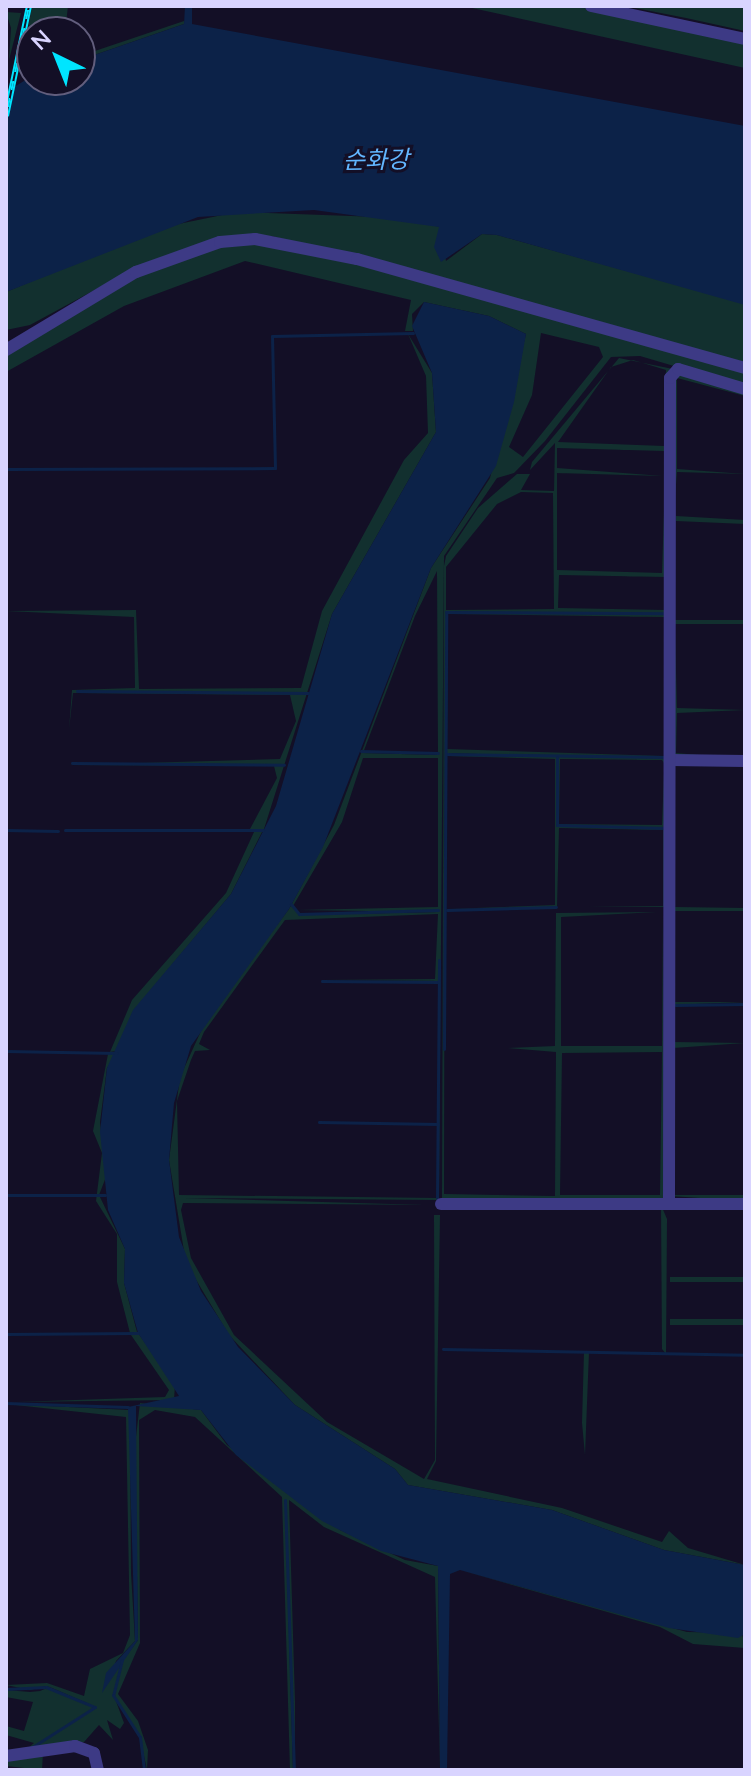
<!DOCTYPE html>
<meta charset="utf-8">
<style>
body{margin:0}
#map{position:relative;width:751px;height:1776px;overflow:hidden;background:#130f26;font-family:Lato,"Noto Sans KR",sans-serif}
div>[style]{position:absolute}
[style*='--x']{left:calc(var(--x)*1px);top:calc(var(--y)*1px);width:calc(var(--w)*1px);rotate:calc(var(--a)*1deg)}
.green>*{inset:0;background:#12302f;transform-origin:0 0}
.water>*{inset:0;background:#0c2248}
.stream>*{height:3px;margin:-1.5px;padding:0 1.5px;transform-origin:1.5px;border-radius:1.5px;background:#0c2248}
.minor>*{height:12px;margin:-6px;padding:0 6px;transform-origin:6px;border-radius:6px;background:#3d3a85}
.rail>*{height:6px;margin-top:-3px;transform-origin:0;background:repeating-linear-gradient(90deg,#130f26 0 9px,#00e5ff 0 18px);box-sizing:border-box;border-block:2px solid #00e5ff}
span{translate:-50% -50%;white-space:nowrap;text-align:center;line-height:1.15;-webkit-text-stroke:6px #130f26;paint-order:stroke}
.water-label{font-size:24px;color:#62b6ff;font-style:italic}
.frame{position:absolute;inset:0;border:8px solid #d9d4ff;pointer-events:none}
.north{position:absolute;left:16px;top:16px;width:80px;height:80px;box-sizing:border-box;background:#130f26;border:2px solid #625e7d;border-radius:50%;rotate:317deg;font-size:22px;font-weight:700;line-height:32px;text-align:center;color:#d9d4ff}
.north::after{content:'';display:block;margin:auto;width:28px;height:36px;background:#00e5ff;clip-path:polygon(50% 0,100% 100%,50% 72%,0 100%)}
</style>
<div id="map">
<div class="green">
<div style="clip-path:polygon(32px 6px,68px 6px,65px 32px,32px 32px,32px 51px,22px 62px)"></div>
<div style="clip-path:polygon(463px 6px,580px 7px,745px 44px,745px 68px)"></div>
<div style="clip-path:polygon(625px 6px,745px 6px,745px 31px,686px 18px)"></div>
<div style="clip-path:polygon(6px 12px,21px 13px,9px 60px,11px 28px)"></div>
<div style="clip-path:polygon(184px 21px,184px 24px,80px 60px,80px 56px)"></div>
<div style="clip-path:polygon(237px 212px,406px 218px,440px 227px,446px 261px,482px 234px,497px 235px,739px 302px,745px 305px,745px 366px,272px 236px,124px 274px,30px 325px,6px 330px,6px 292px,159px 228px)"></div>
<div style="clip-path:polygon(evenodd,239px 242px,293px 246px,745px 371px,745px 387px,640px 356px,611px 357px,545px 441px,514px 473px,497px 478px,444px 556px,439px 1200px,184px 1198px,426px 1205px,183px 1203px,181px 1210px,191px 1258px,234px 1335px,327px 1422px,424px 1479px,435px 1460px,434px 1215px,440px 1215px,436px 1461px,427px 1479px,562px 1508px,662px 1542px,669px 1531px,688px 1548px,745px 1565px,664px 1550px,552px 1510px,408px 1485px,395px 1469px,295px 1405px,229px 1335px,186px 1263px,169px 1160px,180px 1077px,207px 1018px,289px 909px,334px 825px,431px 568px,490px 478px,526px 334px,489px 316px,424px 302px,412px 314px,413px 331px,405px 331px,411px 300px,245px 261px,124px 306px,6px 372px,6px 354px,88px 299px,186px 255px,239px 242px,541px 333px,599px 347px,603px 357px,523px 457px,509px 447px,532px 395px,541px 333px,239px 242px,437px 571px,438px 755px,363px 753px,415px 616px,437px 571px,239px 242px,363px 758px,438px 758px,438px 907px,297px 910px,438px 912px,299px 915px,293px 906px,342px 822px,363px 758px,239px 242px,438px 914px,435px 979px,322px 980px,438px 981px,440px 960px,438px 1198px,179px 1195px,177px 1101px,191px 1060px,195px 1051px,210px 1050px,199px 1044px,204px 1032px,285px 920px,438px 914px)"></div>
<div style="clip-path:polygon(408px 334px,432px 373px,436px 432px,332px 614px,264px 829px,250px 829px,277px 778px,274px 766px,67px 765px,280px 759px,296px 721px,290px 695px,73px 693px,69px 730px,72px 690px,135px 688px,134px 617px,6px 611px,136px 610px,139px 689px,301px 688px,322px 611px,404px 460px,428px 433px,426px 376px)"></div>
<div style="clip-path:polygon(evenodd,619px 358px,673px 369px,664px 451px,557px 448px,557px 468px,663px 476px,557px 473px,557px 570px,662px 573px,665px 479px,667px 577px,559px 575px,558px 608px,666px 610px,664px 617px,448px 614px,447px 749px,664px 756px,667px 768px,662px 760px,560px 759px,559px 824px,662px 825px,664px 773px,666px 907px,587px 907px,663px 906px,663px 830px,559px 828px,557px 907px,447px 909px,555px 905px,555px 759px,447px 756px,538px 756px,446px 753px,445px 730px,444px 1194px,555px 1196px,556px 1052px,508px 1048px,555px 1046px,556px 913px,657px 912px,561px 917px,561px 1046px,662px 1046px,663px 913px,665px 1198px,444px 1200px,442px 1198px,444px 566px,446px 556px,478px 508px,517px 474px,530px 474px,521px 490px,554px 491px,555px 443px,530px 470px,532px 462px,619px 358px,633px 360px,666px 370px,664px 446px,558px 442px,611px 367px,633px 360px,619px 358px,553px 493px,554px 609px,446px 610px,446px 567px,497px 504px,521px 492px,553px 493px,619px 358px,662px 1052px,660px 1195px,560px 1195px,562px 1053px,662px 1052px)"></div>
<div style="clip-path:polygon(676px 373px,745px 390px,745px 396px,677px 378px,677px 469px,745px 474px,677px 472px,675px 498px)"></div>
<div style="clip-path:polygon(676px 516px,745px 520px,745px 524px,676px 521px)"></div>
<div style="left:675px;top:620px;width:70px;height:4px"></div>
<div style="clip-path:polygon(675px 633px,677px 708px,745px 710px,677px 713px,676px 753px,745px 759px,675px 759px)"></div>
<div style="clip-path:polygon(254px 832px,262px 832px,231px 894px,134px 1010px,117px 1051px,110px 1052px,132px 1000px,226px 893px)"></div>
<div style="clip-path:polygon(675px 907px,745px 908px,745px 911px,674px 911px)"></div>
<div style="clip-path:polygon(670px 941px,673px 1002px,745px 1002px,671px 1005px,673px 1042px,745px 1043px,673px 1048px,673px 1195px,745px 1195px,745px 1201px,670px 1196px)"></div>
<div style="clip-path:polygon(108px 1054px,117px 1054px,107px 1068px,100px 1122px,106px 1177px,99px 1195px,125px 1249px,124px 1283px,137px 1332px,130px 1333px,117px 1282px,117px 1234px,96px 1201px,102px 1153px,93px 1131px)"></div>
<div style="clip-path:polygon(661px 1205px,667px 1219px,666px 1354px,662px 1349px)"></div>
<div style="left:745px;top:1277px;width:5px;height:75px;rotate:90deg"></div>
<div style="left:745px;top:1319px;width:6px;height:75px;rotate:90deg"></div>
<div style="clip-path:polygon(138px 1333px,175px 1385px,174px 1400px,15px 1402px,165px 1397px,169px 1390px,131px 1335px)"></div>
<div style="clip-path:polygon(584px 1352px,589px 1352px,585px 1455px,582px 1423px)"></div>
<div style="clip-path:polygon(140px 1403px,201px 1410px,227px 1445px,340px 1530px,405px 1560px,438px 1566px,440px 1770px,435px 1577px,324px 1527px,289px 1500px,295px 1702px,295px 1770px,285px 1500px,293px 1770px,290px 1770px,282px 1497px,195px 1417px,155px 1410px,139px 1420px,140px 1643px,118px 1694px,138px 1721px,148px 1750px,147px 1770px,140px 1737px,113px 1693px,124px 1723px,120px 1729px,107px 1720px,113px 1740px,99px 1725px,84px 1742px,25px 1751px,34px 1743px,6px 1735px,6px 1726px,24px 1731px,33px 1702px,6px 1697px,6px 1690px,30px 1692px,40px 1691px,47px 1688px,96px 1707px,52px 1688px,46px 1686px,30px 1690px,6px 1685px,47px 1683px,84px 1696px,90px 1669px,123px 1653px,130px 1635px,126px 1417px,6px 1404px,130px 1410px,131px 1573px,135px 1641px,116px 1661px,111px 1677px,138px 1640px,135px 1445px)"></div>
<div style="clip-path:polygon(460px 1570px,687px 1632px,742px 1633px,745px 1648px,693px 1644px,660px 1627px)"></div>
<div style="clip-path:polygon(43px 1753px,42px 1770px,6px 1766px,6px 1757px)"></div>
</div>
<div class="water">
<div style="clip-path:polygon(185px 6px,192px 6px,192px 24px,745px 126px,745px 305px,497px 235px,482px 234px,441px 262px,434px 247px,439px 227px,314px 210px,198px 217px,6px 292px,6px 92px,32px 76px,80px 80px,80px 60px,184px 24px)"></div>
<div style="clip-path:polygon(424px 302px,489px 316px,526px 334px,514px 402px,496px 466px,431px 568px,323px 847px,289px 909px,191px 1046px,174px 1103px,169px 1160px,179px 1237px,201px 1291px,238px 1347px,295px 1405px,395px 1469px,408px 1485px,552px 1510px,664px 1550px,745px 1565px,745px 1634px,738px 1638px,669px 1628px,460px 1570px,450px 1574px,447px 1770px,440px 1770px,438px 1566px,381px 1551px,322px 1521px,236px 1455px,201px 1410px,136px 1406px,138px 1640px,102px 1693px,106px 1673px,135px 1641px,128px 1407px,179px 1396px,138px 1333px,124px 1283px,125px 1249px,108px 1210px,100px 1132px,107px 1068px,133px 1010px,231px 894px,276px 806px,332px 614px,436px 432px,432px 373px,412px 326px)"></div>
</div>
<div class="stream">
<div style="--x:6;--y:469;--w:269;--a:-0.2"></div>
<div style="--x:275;--y:468;--w:132;--a:-91.3"></div>
<div style="--x:272;--y:336;--w:141;--a:-1.2"></div>
<div style="--x:77;--y:691;--w:231;--a:0.5"></div>
<div style="--x:361;--y:751;--w:77;--a:1.5"></div>
<div style="--x:446;--y:754;--w:219;--a:0.8"></div>
<div style="--x:557;--y:757;--w:68;--a:90"></div>
<div style="--x:557;--y:825;--w:108;--a:1.6"></div>
<div style="--x:72;--y:763;--w:212;--a:0.5"></div>
<div style="--x:6;--y:830;--w:52;--a:1.1"></div>
<div style="--x:65;--y:830;--w:198;--a:0"></div>
<div style="--x:291;--y:904;--w:13;--a:51"></div>
<div style="--x:299;--y:914;--w:139;--a:-1.6"></div>
<div style="--x:447;--y:910;--w:109;--a:-1.6"></div>
<div style="--x:322;--y:981;--w:116;--a:0.5"></div>
<div style="--x:675;--y:1005;--w:70;--a:-0.8"></div>
<div style="--x:444;--y:1049;--w:437;--a:-89.7"></div>
<div style="--x:446;--y:612;--w:218;--a:0.3"></div>
<div style="--x:6;--y:1051;--w:111;--a:1"></div>
<div style="--x:319;--y:1122;--w:119;--a:1"></div>
<div style="--x:6;--y:1195;--w:99;--a:0"></div>
<div style="--x:437;--y:1198;--w:238;--a:-89.5"></div>
<div style="--x:6;--y:1334;--w:132;--a:-0.4"></div>
<div style="--x:443;--y:1349;--w:302;--a:1.1"></div>
<div style="--x:6;--y:1403;--w:122;--a:1.9"></div>
<div style="--x:285;--y:1500;--w:270;--a:88.1"></div>
<div style="--x:122;--y:1660;--w:36;--a:104"></div>
<div style="--x:113;--y:1695;--w:50;--a:57.3"></div>
<div style="--x:140;--y:1737;--w:33;--a:83"></div>
<div style="--x:6;--y:1689;--w:40;--a:-2.9"></div>
<div style="--x:46;--y:1687;--w:53;--a:22.2"></div>
<div style="--x:95;--y:1707;--w:78;--a:147.5"></div>
</div>
<div class="minor">
<div style="--x:591;--y:6;--w:157;--a:12.1"></div>
<div style="--x:6;--y:350;--w:152;--a:-31"></div>
<div style="--x:136;--y:272;--w:89;--a:-19.7"></div>
<div style="--x:220;--y:242;--w:35;--a:-5"></div>
<div style="--x:255;--y:239;--w:104;--a:11.1"></div>
<div style="--x:357;--y:259;--w:403;--a:15.7"></div>
<div style="--x:670;--y:760;--w:75;--a:0.8"></div>
<div style="--x:669;--y:1203;--w:825;--a:-89.93"></div>
<div style="--x:670;--y:378;--w:12;--a:-48"></div>
<div style="--x:678;--y:369;--w:70;--a:16.6"></div>
<div style="--x:441;--y:1204;--w:304;--a:0"></div>
<div style="--x:6;--y:1756;--w:70;--a:-8.2"></div>
<div style="--x:75;--y:1746;--w:20;--a:20"></div>
<div style="--x:94;--y:1753;--w:17;--a:77"></div>
</div>
<div class="rail">
<div style="--x:6;--y:116;--w:112;--a:-78.2"></div>
</div>
<div class="water-label">
<span style="left:376px;top:159px;rotate:-1deg">순화강</span>
</div>
<div class="frame"></div>
<div class="north">N</div>
</div>
